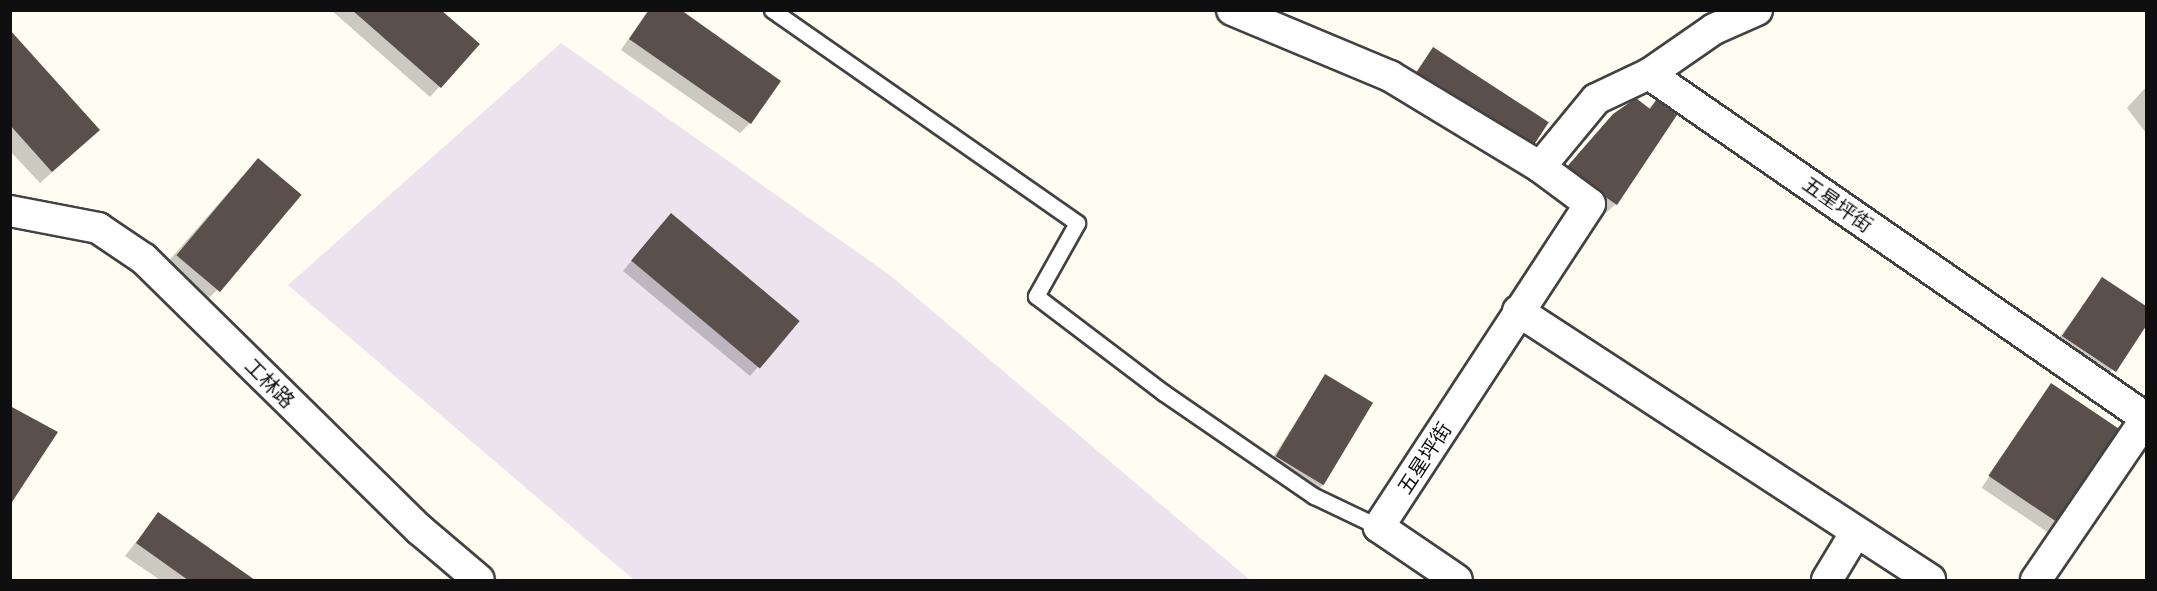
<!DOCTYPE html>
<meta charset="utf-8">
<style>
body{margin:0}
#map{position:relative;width:2157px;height:591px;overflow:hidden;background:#fffcf2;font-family:"PT Serif","Noto Sans SC",serif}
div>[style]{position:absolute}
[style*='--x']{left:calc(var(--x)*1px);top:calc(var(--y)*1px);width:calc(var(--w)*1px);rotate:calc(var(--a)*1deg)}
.industrial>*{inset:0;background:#ede3ef}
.shadow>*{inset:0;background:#0003;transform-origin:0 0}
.building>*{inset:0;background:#5a4f4a;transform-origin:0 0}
.roads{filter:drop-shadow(2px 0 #424242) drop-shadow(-2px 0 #424242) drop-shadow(0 2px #424242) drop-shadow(0 -2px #424242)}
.lane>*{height:15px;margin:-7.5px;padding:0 7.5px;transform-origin:7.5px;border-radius:7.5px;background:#fff}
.street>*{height:30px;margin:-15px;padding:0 15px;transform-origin:15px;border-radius:15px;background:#fff}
span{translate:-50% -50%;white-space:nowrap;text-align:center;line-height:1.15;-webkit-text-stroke:6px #fff;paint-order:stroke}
.street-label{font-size:20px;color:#0f0f0f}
.frame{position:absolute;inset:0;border:12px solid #0f0f0f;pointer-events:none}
</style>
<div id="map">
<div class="industrial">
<div style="clip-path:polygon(561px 43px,891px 276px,1250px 580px,634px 580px,288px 285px)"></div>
</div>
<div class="shadow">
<div style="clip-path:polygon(331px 10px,439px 10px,478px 44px,430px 97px)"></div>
<div style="clip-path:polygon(648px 10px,678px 10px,750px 123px,740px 133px,621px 50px)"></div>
<div style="clip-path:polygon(10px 32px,86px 142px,40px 183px,10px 151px)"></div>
<div style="clip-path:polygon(1433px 49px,1529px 149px,1406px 85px)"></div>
<div style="clip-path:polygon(2146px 87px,2146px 133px,2127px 108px)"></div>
<div style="clip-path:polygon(1656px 102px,1616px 204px,1606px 213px,1556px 180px)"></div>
<div style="clip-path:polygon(248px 170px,217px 290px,207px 300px,166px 264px)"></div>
<div style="clip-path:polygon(661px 225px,759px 366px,750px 376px,623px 271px)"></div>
<div style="clip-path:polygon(2103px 279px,2146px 308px,2146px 324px,2105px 380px,2053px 346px)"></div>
<div style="clip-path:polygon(1325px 376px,1323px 485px,1313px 495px,1267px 467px)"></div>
<div style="left:2051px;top:385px;width:85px;height:124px;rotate:34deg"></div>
<div style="clip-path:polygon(158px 514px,252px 580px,160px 580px,125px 556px)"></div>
</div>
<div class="building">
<div style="clip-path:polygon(352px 10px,441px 10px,480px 44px,441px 88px)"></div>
<div style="clip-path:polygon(649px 10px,681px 10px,781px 81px,751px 124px,629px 39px)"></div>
<div style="clip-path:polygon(10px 30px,100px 130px,52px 172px,10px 125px)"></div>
<div style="left:1433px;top:47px;width:138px;height:32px;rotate:33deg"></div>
<div style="clip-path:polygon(1636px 98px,1650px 109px,1656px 100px,1677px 115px,1617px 205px,1565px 169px,1613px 114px)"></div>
<div style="left:258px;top:158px;width:57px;height:127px;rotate:40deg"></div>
<div style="left:671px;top:213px;width:168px;height:62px;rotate:40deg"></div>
<div style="clip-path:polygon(2102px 277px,2146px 306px,2146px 326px,2116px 372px,2062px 336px)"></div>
<div style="left:1325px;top:374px;width:56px;height:96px;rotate:31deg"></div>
<div style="left:2051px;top:383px;width:89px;height:112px;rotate:34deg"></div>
<div style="clip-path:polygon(10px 406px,58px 432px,10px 505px)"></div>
<div style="clip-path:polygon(158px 512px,255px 580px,188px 580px,136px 543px)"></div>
</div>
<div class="roads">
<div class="lane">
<div style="--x:772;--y:10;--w:372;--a:34.9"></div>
<div style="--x:1077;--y:223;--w:84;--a:119.3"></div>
<div style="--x:1036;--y:296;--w:161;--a:37.2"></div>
<div style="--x:1164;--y:393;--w:182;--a:34.5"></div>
<div style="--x:1314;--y:496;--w:72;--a:25.5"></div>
</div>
<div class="street">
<div style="--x:1232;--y:10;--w:171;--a:22.7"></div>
<div style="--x:1390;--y:76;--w:175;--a:31.2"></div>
<div style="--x:1540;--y:167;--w:62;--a:36.5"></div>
<div style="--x:1590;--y:204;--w:386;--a:123.2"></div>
<div style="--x:1379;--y:527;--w:94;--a:34.2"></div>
<div style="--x:1649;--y:74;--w:79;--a:-34.7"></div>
<div style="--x:1714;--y:29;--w:47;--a:-23.8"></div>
<div style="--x:1540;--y:167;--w:88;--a:-50.5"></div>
<div style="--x:1596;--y:99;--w:59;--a:-25.3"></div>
<div style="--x:1649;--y:74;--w:604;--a:34.69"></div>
<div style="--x:10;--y:211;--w:90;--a:10.9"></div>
<div style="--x:98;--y:228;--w:55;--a:34"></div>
<div style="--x:144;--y:259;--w:387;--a:44.5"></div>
<div style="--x:420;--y:530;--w:77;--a:40.3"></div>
<div style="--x:1518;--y:311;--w:492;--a:33.1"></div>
<div style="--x:1827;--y:580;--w:56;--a:-58.9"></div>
<div style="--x:2036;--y:580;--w:195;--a:-55.7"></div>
</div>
</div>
<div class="street-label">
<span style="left:1838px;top:204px;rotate:35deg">五星坪街</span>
<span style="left:270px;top:383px;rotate:45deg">工林路</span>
<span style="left:1424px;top:458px;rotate:-57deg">五星坪街</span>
</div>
<div class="frame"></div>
</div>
